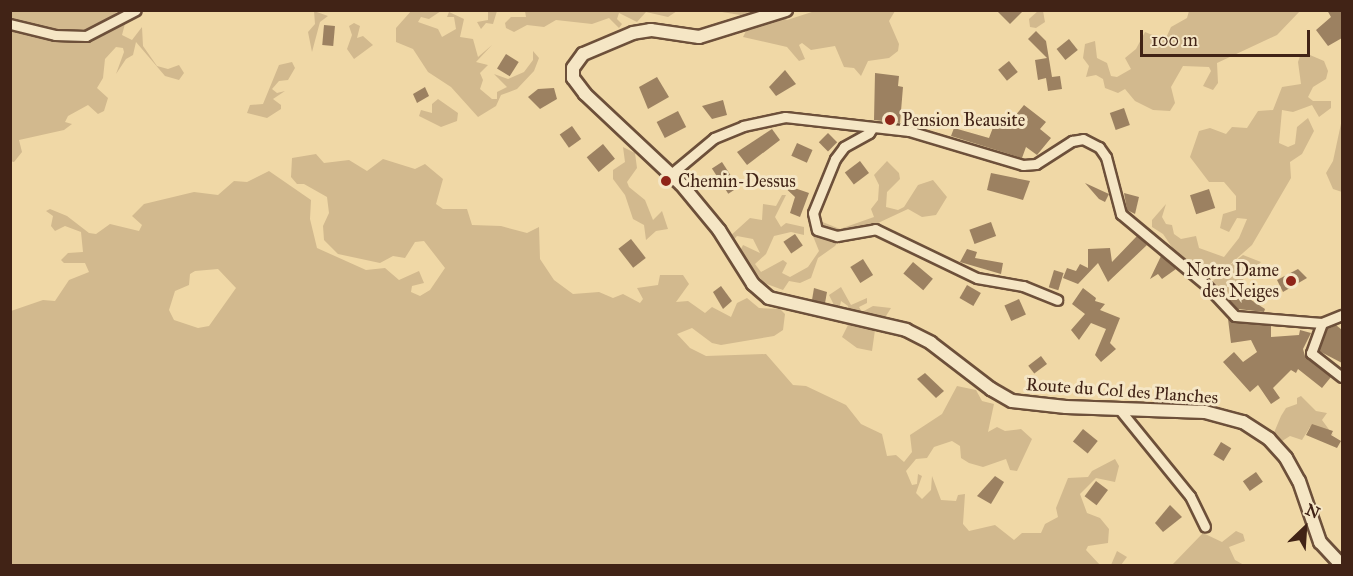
<!DOCTYPE html>
<style>
body{margin:0}
#map{position:relative;width:1353px;height:576px;overflow:hidden;background:#f0d8a6;font-family:"IM FELL Great Primer",serif}
div>[style]{position:absolute}
[style*='--x']{left:calc(var(--x)*1px);top:calc(var(--y)*1px);width:calc(var(--w)*1px);rotate:calc(var(--a)*1deg)}
.green>*{inset:0;background:#d2b98e}
.building>*{inset:0;background:#9c8161;transform-origin:0 0}
.roads{filter:drop-shadow(2px 0 #6d503a) drop-shadow(-2px 0 #6d503a) drop-shadow(0 2px #6d503a) drop-shadow(0 -2px #6d503a)}
.minor>*{height:9px;margin:-4.5px;padding:0 4.5px;transform-origin:4.5px;border-radius:4.5px;background:#f5e6c5}
.tertiary>*{height:12px;margin:-6px;padding:0 6px;transform-origin:6px;border-radius:6px;background:#f5e6c5}
.dots>*{width:16px;height:16px;translate:-50% -50%;box-sizing:border-box;border:3px solid #f5e6c5;border-radius:50%}
span{translate:-50% -50%;white-space:nowrap;text-align:center;line-height:1.15;-webkit-text-stroke:6px #f5e6c5;paint-order:stroke}
.poi-label{font-size:18px;color:#412316}
.left{translate:0 -50%;text-align:left}
.right{translate:-100% -50%;text-align:right}
.street-label{font-size:18px;color:#412316}
.frame{position:absolute;inset:0;border:12px solid #412316;pointer-events:none}
.north{position:absolute;left:1275px;top:498px;width:60px;height:60px;-webkit-text-stroke:4px #f5e6c5;paint-order:stroke;rotate:25deg;font-size:16px;font-weight:700;line-height:24px;text-align:center;color:#412316}
.north::after{content:'';display:block;margin:auto;width:21px;height:27px;background:#412316;clip-path:polygon(50% 0,100% 100%,50% 72%,0 100%)}
.scale{position:absolute;left:1140px;top:30px;width:170px;height:27px;box-sizing:border-box;border:3px solid #412316;border-top:0;padding-left:8px;font-size:18px;line-height:21px;white-space:nowrap;color:#412316;-webkit-text-stroke:4px #f5e6c5;paint-order:stroke}
</style>
<div id="map">
<div class="green">
<div style="clip-path:polygon(412px 10px,441px 11px,429px 19px,421px 17px,418px 22px,438px 29px,442px 37px,456px 29px,454px 17px,447px 17px,449px 12px,464px 19px,460px 37px,473px 39px,478px 57px,492px 45px,476px 62px,488px 65px,480px 73px,483px 80px,480px 89px,492px 99px,497px 99px,497px 92px,507px 87px,494px 74px,508px 79px,524px 72px,533px 60px,533px 51px,539px 58px,534px 71px,517px 89px,501px 95px,496px 106px,478px 117px,451px 87px,428px 72px,413px 49px,396px 42px,396px 28px)"></div>
<div style="clip-path:polygon(10px 11px,118px 11px,105px 22px,107px 29px,126px 20px,122px 35px,132px 40px,142px 27px,143px 46px,157px 66px,168px 69px,179px 65px,184px 73px,179px 80px,165px 76px,136px 42px,133px 55px,126px 59px,116px 74px,124px 52px,123px 48px,116px 47px,105px 59px,103px 78px,97px 88px,108px 98px,104px 111px,98px 114px,88px 105px,68px 116px,65px 122px,72px 124px,64px 130px,19px 140px,22px 152px,14px 162px,10px 161px)"></div>
<div style="clip-path:polygon(314px 11px,328px 16px,320px 22px,312px 52px,308px 32px,315px 24px)"></div>
<div style="clip-path:polygon(488px 11px,497px 11px,493px 24px,486px 23px,481px 29px,477px 22px,488px 20px)"></div>
<div style="clip-path:polygon(525px 11px,677px 10px,677px 11px,668px 17px,646px 12px,637px 22px,619px 13px,617px 19px,622px 24px,619px 28px,609px 18px,592px 24px,556px 20px,544px 27px,527px 25px,514px 32px,506px 28px,505px 23px,511px 17px,526px 17px)"></div>
<div style="clip-path:polygon(716px 11px,716px 10px,757px 11px,746px 16px)"></div>
<div style="clip-path:polygon(773px 11px,787px 20px,815px 11px,895px 11px,889px 21px,899px 44px,898px 51px,889px 58px,868px 61px,861px 76px,854px 68px,844px 67px,835px 46px,811px 50px,802px 43px,799px 45px,805px 59px,799px 61px,787px 47px,743px 37px,746px 31px,774px 21px)"></div>
<div style="clip-path:polygon(1038px 11px,1043px 11px,1045px 22px,1036px 28px,1030px 27px,1029px 19px)"></div>
<div style="clip-path:polygon(1189px 11px,1300px 11px,1277px 35px,1217px 63px,1218px 83px,1213px 90px,1203px 86px,1211px 71px,1209px 67px,1183px 66px,1171px 87px,1175px 103px,1170px 111px,1153px 110px,1135px 101px,1125px 89px,1118px 93px,1105px 88px,1103px 79px,1096px 75px,1086px 77px,1089px 66px,1083px 58px,1085px 44px,1095px 41px,1097px 58px,1107px 63px,1111px 76px,1117px 77px,1131px 69px,1125px 58px,1136px 49px,1145px 32px,1165px 40px,1171px 27px,1187px 18px)"></div>
<div style="clip-path:polygon(354px 23px,360px 26px,357px 38px,363px 36px,373px 45px,354px 59px,347px 49px,352px 35px,349px 26px)"></div>
<div style="clip-path:polygon(1310px 55px,1324px 61px,1328px 71px,1326px 79px,1313px 87px,1308px 97px,1313px 101px,1331px 101px,1331px 108px,1319px 117px,1312px 105px,1293px 112px,1282px 110px,1279px 143px,1288px 147px,1295px 144px,1297px 127px,1308px 118px,1314px 131px,1302px 154px,1290px 162px,1291px 178px,1252px 245px,1226px 268px,1243px 255px,1261px 262px,1225px 297px,1212px 282px,1224px 270px,1211px 269px,1202px 276px,1202px 266px,1193px 266px,1178px 256px,1163px 234px,1152px 227px,1152px 220px,1166px 204px,1162px 217px,1166px 224px,1172px 225px,1174px 234px,1181px 239px,1196px 236px,1199px 248px,1224px 257px,1239px 238px,1247px 219px,1237px 218px,1229px 232px,1220px 228px,1223px 214px,1236px 210px,1236px 196px,1224px 182px,1209px 182px,1190px 157px,1199px 131px,1210px 128px,1226px 134px,1232px 127px,1247px 128px,1258px 111px,1273px 110px,1282px 87px,1301px 84px,1298px 62px,1300px 56px)"></div>
<div style="clip-path:polygon(292px 62px,295px 68px,288px 80px,279px 81px,272px 89px,277px 93px,285px 91px,273px 99px,281px 105px,281px 109px,267px 118px,247px 113px,250px 105px,263px 104px,279px 65px)"></div>
<div style="clip-path:polygon(438px 99px,458px 113px,457px 121px,441px 127px,419px 116px,421px 110px,432px 113px,432px 104px)"></div>
<div style="clip-path:polygon(1342px 119px,1342px 192px,1333px 189px,1326px 173px,1333px 161px)"></div>
<div style="clip-path:polygon(623px 147px,635px 153px,637px 168px,627px 182px,629px 187px,645px 200px,653px 220px,662px 211px,668px 229px,656px 231px,646px 240px,644px 225px,633px 219px,625px 195px,613px 179px,613px 170px,625px 162px)"></div>
<div style="clip-path:polygon(evenodd,316px 154px,324px 163px,349px 160px,367px 171px,383px 159px,415px 169px,425px 164px,443px 179px,436px 204px,443px 209px,467px 209px,472px 225px,501px 226px,527px 233px,539px 227px,540px 259px,554px 280px,573px 294px,599px 292px,613px 298px,623px 294px,640px 303px,643px 299px,637px 288px,658px 285px,660px 275px,683px 275px,689px 284px,676px 302px,688px 301px,705px 313px,712px 307px,731px 317px,737px 303px,747px 298px,759px 308px,780px 309px,785px 314px,783px 330px,774px 336px,721px 345px,712px 343px,692px 328px,677px 334px,690px 348px,706px 356px,766px 354px,793px 385px,806px 386px,846px 405px,861px 424px,882px 434px,887px 456px,896px 455px,904px 462px,912px 452px,910px 435px,942px 414px,957px 386px,976px 390px,982px 401px,994px 404px,988px 432px,997px 427px,1005px 431px,1021px 429px,1032px 439px,1017px 471px,1010px 470px,1006px 459px,983px 467px,969px 463px,961px 458px,960px 446px,952px 441px,934px 447px,927px 458px,916px 459px,906px 471px,912px 485px,917px 484px,918px 474px,922px 476px,916px 493px,922px 499px,931px 490px,932px 476px,941px 500px,956px 501px,958px 495px,965px 494px,963px 524px,969px 531px,995px 525px,1014px 540px,1022px 533px,1041px 533px,1045px 524px,1058px 517px,1056px 508px,1068px 478px,1088px 477px,1092px 471px,1115px 459px,1119px 466px,1115px 482px,1096px 478px,1080px 494px,1087px 513px,1100px 518px,1109px 529px,1108px 543px,1088px 546px,1086px 550px,1100px 565px,11px 565px,11px 311px,43px 300px,55px 301px,69px 280px,89px 272px,85px 263px,64px 263px,61px 260px,68px 253px,83px 252px,81px 232px,65px 226px,55px 231px,51px 226px,53px 216px,46px 211px,50px 209px,67px 216px,89px 233px,96px 234px,110px 224px,139px 231px,142px 225px,132px 216px,144px 204px,194px 192px,218px 195px,234px 181px,247px 182px,269px 171px,311px 200px,310px 219px,317px 248px,366px 270px,385px 268px,399px 280px,419px 271px,424px 283px,412px 286px,411px 292px,420px 296px,430px 290px,445px 268px,424px 241px,415px 242px,405px 258px,393px 256px,380px 263px,338px 254px,324px 240px,323px 226px,329px 213px,327px 197px,304px 184px,297px 184px,291px 177px,292px 158px,316px 154px,218px 269px,236px 288px,209px 326px,198px 328px,174px 320px,169px 310px,175px 291px,189px 285px,190px 274px,195px 271px,218px 269px)"></div>
<div style="clip-path:polygon(887px 161px,899px 173px,900px 179px,887px 192px,886px 207px,898px 210px,904px 207px,918px 185px,933px 180px,947px 197px,936px 215px,922px 217px,908px 209px,878px 223px,845px 232px,835px 246px,818px 258px,811px 278px,800px 283px,789px 281px,783px 290px,764px 283px,740px 251px,743px 245px,760px 253px,753px 239px,737px 236px,732px 242px,729px 237px,750px 218px,762px 220px,763px 204px,776px 206px,782px 195px,786px 195px,775px 217px,781px 227px,786px 223px,804px 227px,804px 235px,791px 232px,774px 236px,766px 254px,755px 264px,761px 272px,783px 260px,787px 263px,782px 273px,790px 277px,808px 267px,819px 251px,813px 236px,827px 234px,817px 224px,820px 221px,840px 229px,874px 217px,871px 209px,878px 200px,879px 185px,874px 175px)"></div>
<div style="clip-path:polygon(841px 287px,851px 305px,867px 298px,867px 303px,859px 307px,862px 312px,873px 306px,891px 308px,886px 316px,877px 316px,872px 351px,857px 348px,842px 337px,850px 321px,848px 306px,841px 301px,840px 306px,834px 305px,829px 295px)"></div>
<div style="clip-path:polygon(1301px 396px,1316px 411px,1327px 413px,1322px 420px,1333px 435px,1310px 427px,1302px 440px,1290px 436px,1279px 443px,1273px 435px,1281px 416px,1286px 408px,1297px 404px,1297px 398px)"></div>
<div style="clip-path:polygon(1236px 531px,1243px 534px,1245px 541px,1229px 547px,1235px 560px,1244px 565px,1172px 565px,1203px 533px,1222px 542px)"></div>
<div style="clip-path:polygon(1117px 551px,1127px 557px,1121px 565px,1111px 565px)"></div>
</div>
<div class="building">
<div style="clip-path:polygon(996px 10px,1024px 10px,1010px 24px)"></div>
<div style="clip-path:polygon(1327px 10px,1342px 10px,1342px 38px,1328px 46px,1316px 30px,1331px 17px)"></div>
<div style="left:324px;top:25px;width:11px;height:20px;rotate:5deg"></div>
<div style="clip-path:polygon(1036px 31px,1046px 41px,1052px 77px,1060px 76px,1062px 89px,1048px 91px,1046px 78px,1038px 80px,1035px 60px,1047px 58px,1028px 39px)"></div>
<div style="left:1069px;top:39px;width:14px;height:16px;rotate:51deg"></div>
<div style="left:506px;top:54px;width:15px;height:17px;rotate:32deg"></div>
<div style="left:1009px;top:61px;width:14px;height:14px;rotate:51deg"></div>
<div style="clip-path:polygon(785px 70px,796px 84px,776px 96px,769px 87px)"></div>
<div style="clip-path:polygon(875px 73px,899px 76px,898px 86px,903px 87px,900px 123px,874px 120px)"></div>
<div style="clip-path:polygon(657px 77px,669px 97px,648px 109px,639px 87px)"></div>
<div style="clip-path:polygon(425px 87px,429px 96px,417px 103px,413px 94px)"></div>
<div style="clip-path:polygon(554px 88px,557px 99px,540px 109px,528px 97px,538px 89px)"></div>
<div style="clip-path:polygon(723px 100px,727px 115px,712px 119px,702px 106px)"></div>
<div style="clip-path:polygon(1024px 105px,1046px 122px,1040px 129px,1051px 138px,1037px 155px,1026px 147px,1022px 158px,951px 136px,954px 128px,989px 138px,997px 117px,1010px 122px)"></div>
<div style="left:1124px;top:108px;width:18px;height:15px;rotate:71deg"></div>
<div style="left:678px;top:111px;width:18px;height:24px;rotate:63deg"></div>
<div style="left:572px;top:126px;width:16px;height:15px;rotate:55deg"></div>
<div style="clip-path:polygon(772px 129px,780px 140px,747px 165px,737px 152px)"></div>
<div style="left:828px;top:133px;width:13px;height:13px;rotate:45deg"></div>
<div style="left:797px;top:143px;width:17px;height:14px;rotate:24deg"></div>
<div style="left:603px;top:144px;width:19px;height:21px;rotate:51deg"></div>
<div style="left:860px;top:161px;width:15px;height:19px;rotate:53deg"></div>
<div style="left:722px;top:162px;width:30px;height:12px;rotate:57deg"></div>
<div style="clip-path:polygon(991px 173px,1030px 181px,1023px 200px,987px 190px)"></div>
<div style="clip-path:polygon(780px 183px,809px 193px,800px 217px,790px 213px,795px 197px)"></div>
<div style="clip-path:polygon(1085px 183px,1109px 194px,1105px 202px,1099px 199px)"></div>
<div style="left:1209px;top:189px;width:20px;height:20px;rotate:72deg"></div>
<div style="clip-path:polygon(1124px 193px,1139px 197px,1135px 214px,1127px 210px)"></div>
<div style="left:991px;top:222px;width:15px;height:23px;rotate:70deg"></div>
<div style="left:795px;top:234px;width:14px;height:14px;rotate:56deg"></div>
<div style="clip-path:polygon(1137px 236px,1147px 245px,1108px 282px,1098px 263px,1078px 284px,1063px 278px,1067px 268px,1076px 271px,1080px 264px,1088px 268px,1088px 249px,1110px 248px,1112px 262px)"></div>
<div style="left:631px;top:239px;width:24px;height:16px;rotate:52deg"></div>
<div style="clip-path:polygon(967px 249px,977px 252px,975px 258px,1003px 263px,1001px 274px,960px 262px)"></div>
<div style="clip-path:polygon(1161px 256px,1176px 269px,1162px 279px,1158px 274px,1150px 279px)"></div>
<div style="left:863px;top:259px;width:19px;height:15px;rotate:58deg"></div>
<div style="left:913px;top:262px;width:26px;height:15px;rotate:40deg"></div>
<div style="clip-path:polygon(1298px 269px,1307px 278px,1283px 292px,1277px 280px)"></div>
<div style="left:1054px;top:270px;width:10px;height:18px;rotate:17deg"></div>
<div style="left:967px;top:285px;width:16px;height:15px;rotate:30deg"></div>
<div style="clip-path:polygon(721px 286px,732px 301px,723px 309px,713px 292px)"></div>
<div style="clip-path:polygon(814px 288px,827px 292px,825px 303px,812px 300px)"></div>
<div style="clip-path:polygon(1083px 288px,1096px 298px,1095px 301px,1105px 304px,1100px 310px,1120px 318px,1110px 343px,1116px 349px,1101px 362px,1095px 355px,1106px 329px,1091px 323px,1079px 340px,1071px 330px,1085px 314px,1072px 304px)"></div>
<div style="clip-path:polygon(1241px 288px,1248px 293px,1245px 296px,1265px 309px,1264px 312px,1238px 309px,1228px 299px)"></div>
<div style="left:1019px;top:299px;width:17px;height:16px;rotate:66deg"></div>
<div style="clip-path:polygon(1228px 319px,1271px 326px,1271px 337px,1299px 335px,1300px 330px,1311px 333px,1303px 349px,1305px 356px,1331px 377px,1322px 388px,1298px 369px,1296px 373px,1291px 370px,1273px 388px,1280px 398px,1271px 404px,1258px 385px,1250px 392px,1223px 362px,1234px 352px,1243px 362px,1257px 352px,1251px 340px,1231px 343px)"></div>
<div style="clip-path:polygon(1336px 325px,1342px 330px,1342px 363px,1319px 351px,1326px 330px)"></div>
<div style="left:1041px;top:356px;width:10px;height:16px;rotate:53deg"></div>
<div style="clip-path:polygon(925px 373px,944px 391px,936px 398px,917px 379px)"></div>
<div style="clip-path:polygon(1312px 424px,1333px 431px,1331px 435px,1341px 441px,1337px 448px,1306px 435px)"></div>
<div style="left:1083px;top:429px;width:19px;height:16px;rotate:39deg"></div>
<div style="left:1221px;top:442px;width:12px;height:15px;rotate:31deg"></div>
<div style="left:1256px;top:472px;width:12px;height:16px;rotate:55deg"></div>
<div style="clip-path:polygon(995px 476px,1004px 482px,991px 504px,977px 496px)"></div>
<div style="left:1096px;top:481px;width:15px;height:19px;rotate:37deg"></div>
<div style="clip-path:polygon(1170px 505px,1182px 517px,1163px 532px,1155px 523px)"></div>
</div>
<div class="roads">
<div class="minor">
<div style="--x:10;--y:24;--w:46;--a:13.7"></div>
<div style="--x:55;--y:35;--w:31;--a:2"></div>
<div style="--x:86;--y:36;--w:56;--a:-27.5"></div>
<div style="--x:873;--y:127;--w:7;--a:124"></div>
<div style="--x:869;--y:133;--w:29;--a:151"></div>
<div style="--x:844;--y:147;--w:15;--a:127"></div>
<div style="--x:835;--y:159;--w:58;--a:112.2"></div>
<div style="--x:813;--y:213;--w:17;--a:77"></div>
<div style="--x:817;--y:230;--w:21;--a:17"></div>
<div style="--x:837;--y:236;--w:39;--a:-10"></div>
<div style="--x:875;--y:229;--w:113;--a:25.7"></div>
<div style="--x:977;--y:278;--w:47;--a:9.9"></div>
<div style="--x:1023;--y:286;--w:37;--a:22"></div>
<div style="--x:671;--y:174;--w:56;--a:-39.9"></div>
<div style="--x:714;--y:138;--w:31;--a:-22"></div>
<div style="--x:743;--y:126;--w:43;--a:-12.1"></div>
<div style="--x:785;--y:117;--w:125;--a:6.4"></div>
<div style="--x:909;--y:131;--w:119;--a:16.6"></div>
<div style="--x:1023;--y:165;--w:13;--a:-4"></div>
<div style="--x:1036;--y:164;--w:43;--a:-32.6"></div>
<div style="--x:1072;--y:141;--w:11;--a:-10"></div>
<div style="--x:1083;--y:139;--w:18;--a:27"></div>
<div style="--x:1099;--y:147;--w:12;--a:55"></div>
<div style="--x:1106;--y:157;--w:59;--a:75.3"></div>
<div style="--x:1121;--y:214;--w:109;--a:39.8"></div>
<div style="--x:1205;--y:284;--w:44;--a:46.8"></div>
<div style="--x:1235;--y:316;--w:87;--a:4.6"></div>
<div style="--x:1322;--y:323;--w:22;--a:-22"></div>
<div style="--x:1322;--y:323;--w:32;--a:110"></div>
<div style="--x:1311;--y:353;--w:39;--a:38"></div>
<div style="--x:1120;--y:410;--w:111;--a:50.9"></div>
<div style="--x:1190;--y:496;--w:34;--a:64"></div>
</div>
<div class="tertiary">
<div style="--x:786;--y:10;--w:91;--a:162.8"></div>
<div style="--x:699;--y:37;--w:49;--a:-171.7"></div>
<div style="--x:651;--y:30;--w:18;--a:171"></div>
<div style="--x:633;--y:33;--w:54;--a:157.2"></div>
<div style="--x:583;--y:54;--w:17;--a:126"></div>
<div style="--x:573;--y:68;--w:10;--a:90"></div>
<div style="--x:573;--y:78;--w:20;--a:53"></div>
<div style="--x:585;--y:94;--w:132;--a:43.2"></div>
<div style="--x:681;--y:184;--w:60;--a:50.4"></div>
<div style="--x:719;--y:230;--w:64;--a:57.8"></div>
<div style="--x:753;--y:284;--w:21;--a:41"></div>
<div style="--x:769;--y:298;--w:141;--a:13.1"></div>
<div style="--x:906;--y:330;--w:28;--a:27"></div>
<div style="--x:931;--y:343;--w:76;--a:37.5"></div>
<div style="--x:991;--y:389;--w:24;--a:30"></div>
<div style="--x:1012;--y:401;--w:54;--a:6.3"></div>
<div style="--x:1066;--y:407;--w:139;--a:2.1"></div>
<div style="--x:1205;--y:412;--w:39;--a:15"></div>
<div style="--x:1243;--y:422;--w:31;--a:33"></div>
<div style="--x:1269;--y:439;--w:25;--a:48"></div>
<div style="--x:1286;--y:458;--w:26;--a:61"></div>
<div style="--x:1299;--y:481;--w:65;--a:71"></div>
<div style="--x:1320;--y:542;--w:33;--a:47"></div>
</div>
</div>
<div class="dots">
<div style="left:890px;top:120px;background:#8f2418"></div>
<div style="left:666px;top:181px;background:#8f2418"></div>
<div style="left:1291px;top:281px;background:#8f2418"></div>
</div>
<div class="poi-label">
<span class="left" style="left:902px;top:120px">Pension Beausite</span>
<span class="left" style="left:678px;top:181px">Chemin-Dessus</span>
<span class="right" style="left:1279px;top:281px">Notre Dame<br>des Neiges</span>
</div>
<div class="street-label">
<span style="left:1122px;top:391px;rotate:4deg">Route du Col des Planches</span>
</div>
<div class="frame"></div>
<div class="north">N</div>
<div class="scale">100 m</div>
</div>
